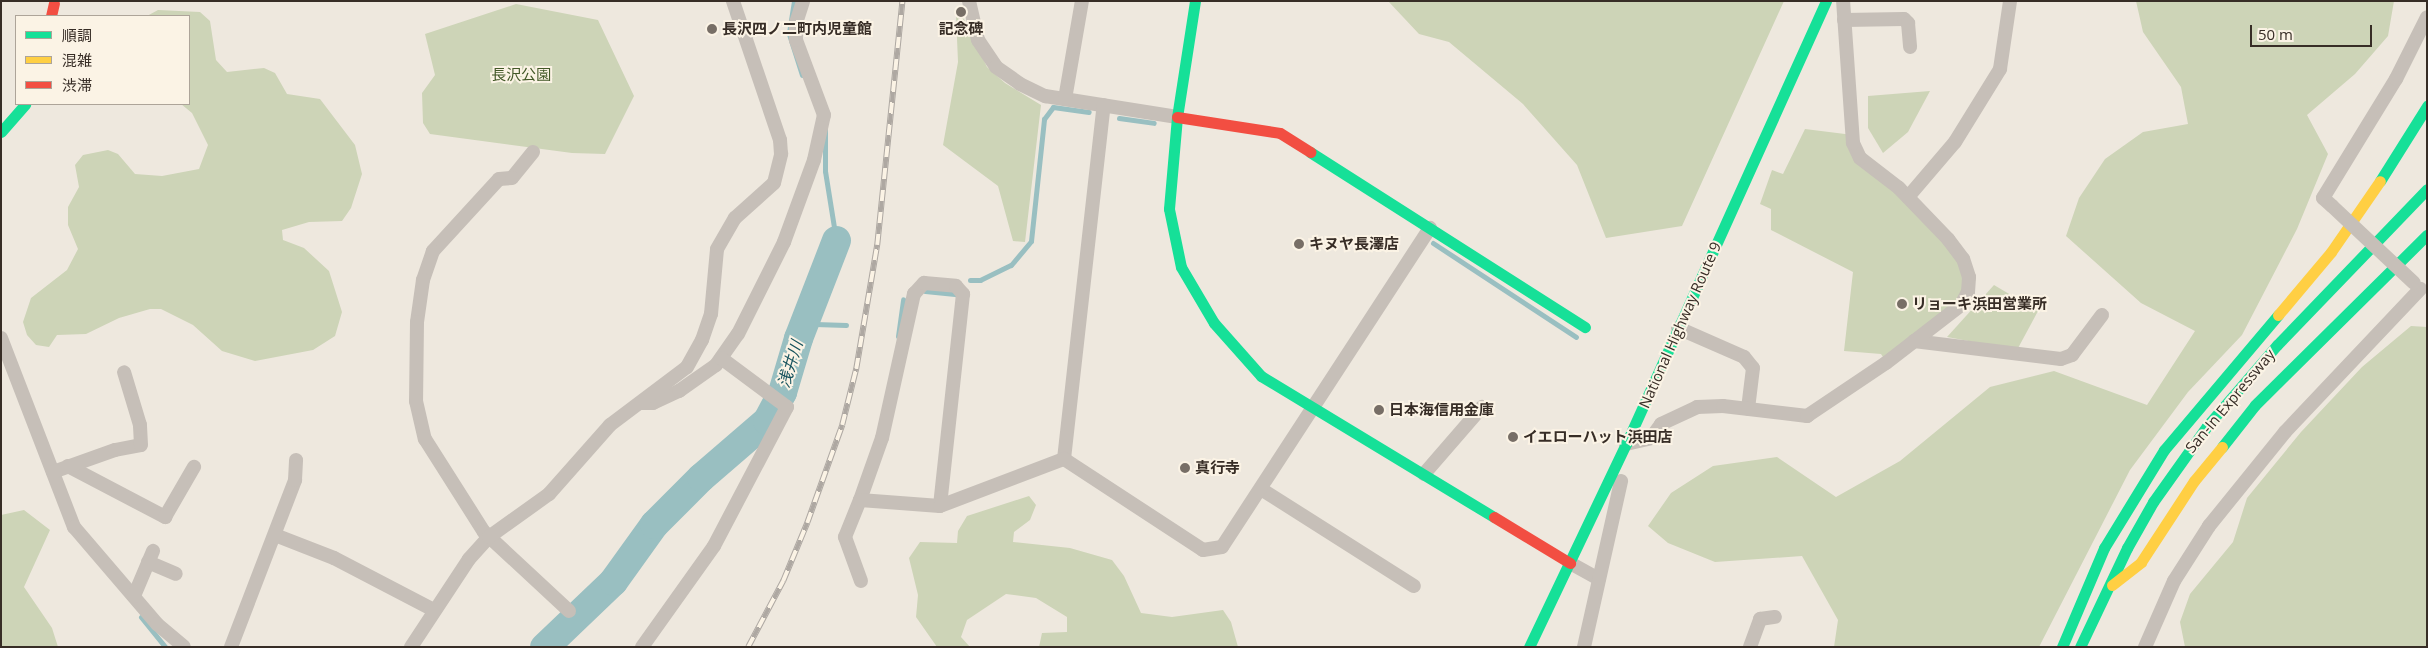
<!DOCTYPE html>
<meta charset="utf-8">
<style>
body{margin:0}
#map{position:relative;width:2428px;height:648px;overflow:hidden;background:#eee8de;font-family:"Open Sans","Noto Sans JP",sans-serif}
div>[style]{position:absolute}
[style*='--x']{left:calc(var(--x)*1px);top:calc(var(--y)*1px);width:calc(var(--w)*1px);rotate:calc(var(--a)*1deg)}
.green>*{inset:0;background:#cdd4b7}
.stream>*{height:5px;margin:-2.5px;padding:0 2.5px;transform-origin:2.5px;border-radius:2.5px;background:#99bfc1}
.river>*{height:29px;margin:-14.5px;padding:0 14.5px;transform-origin:14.5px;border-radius:14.5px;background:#99bfc1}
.street>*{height:14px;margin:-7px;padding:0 7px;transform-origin:7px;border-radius:7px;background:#c6bfb8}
.fast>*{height:11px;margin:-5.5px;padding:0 5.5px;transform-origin:5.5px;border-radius:5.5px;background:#16e098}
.slow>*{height:11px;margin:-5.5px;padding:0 5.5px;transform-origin:5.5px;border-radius:5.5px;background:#ffcf43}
.jam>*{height:11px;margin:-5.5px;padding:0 5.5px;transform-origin:5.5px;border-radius:5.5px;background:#f24e42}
.rail>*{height:5.5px;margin-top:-2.75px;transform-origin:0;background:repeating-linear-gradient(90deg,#fbf3e5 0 11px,#aea8a2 0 22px);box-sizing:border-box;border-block:1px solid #aea8a2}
.street-bridge>*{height:14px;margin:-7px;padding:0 7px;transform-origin:7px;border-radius:7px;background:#c6bfb8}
.dots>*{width:14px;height:14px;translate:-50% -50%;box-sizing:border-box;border:2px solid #fbf3e5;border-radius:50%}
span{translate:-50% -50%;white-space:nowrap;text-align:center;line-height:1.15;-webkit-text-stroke:4px #fbf3e5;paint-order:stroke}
.poi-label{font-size:15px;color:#372d26;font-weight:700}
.left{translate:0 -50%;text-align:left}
.park-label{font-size:15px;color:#425827}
.street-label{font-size:15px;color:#372d26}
.water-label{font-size:16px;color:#17535d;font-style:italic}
.frame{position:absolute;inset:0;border:2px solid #372d26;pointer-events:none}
.legend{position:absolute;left:15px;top:15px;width:175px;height:90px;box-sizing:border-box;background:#fbf3e5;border:1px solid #ada499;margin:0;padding:6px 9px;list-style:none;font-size:15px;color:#372d26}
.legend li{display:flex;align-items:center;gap:10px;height:25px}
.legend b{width:25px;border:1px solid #ada499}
.scale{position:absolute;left:2250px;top:25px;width:122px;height:22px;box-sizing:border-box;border:2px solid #372d26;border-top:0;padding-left:6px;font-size:15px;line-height:18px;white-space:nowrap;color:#372d26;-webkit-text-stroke:4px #fbf3e5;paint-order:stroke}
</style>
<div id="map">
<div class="green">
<div style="clip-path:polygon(1388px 1px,1784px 1px,1682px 226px,1606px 238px,1577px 165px,1523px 104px,1449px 42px,1419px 34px)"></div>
<div style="clip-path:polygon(2136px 1px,2394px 1px,2388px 36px,2355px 74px,2307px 115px,2328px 154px,2297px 229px,2242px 335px,2188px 392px,2130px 470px,2039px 647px,1834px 647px,1838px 620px,1802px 556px,1715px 562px,1668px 543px,1648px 526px,1671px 493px,1713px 466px,1777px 457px,1836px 497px,1900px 461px,1990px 387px,2054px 371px,2147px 405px,2195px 331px,2141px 303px,2066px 236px,2079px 198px,2105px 159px,2143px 132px,2188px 124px,2181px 87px,2143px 32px)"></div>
<div style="clip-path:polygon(516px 4px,598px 20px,634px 96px,605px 154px,572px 153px,430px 134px,423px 123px,422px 93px,435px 75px,425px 34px)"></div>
<div style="clip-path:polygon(158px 10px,200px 12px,210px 21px,216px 60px,227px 72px,264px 68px,275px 73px,287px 94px,320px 99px,355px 145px,362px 174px,351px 208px,342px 221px,309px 222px,282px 230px,283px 240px,304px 248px,329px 271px,342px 312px,335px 336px,313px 350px,255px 361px,222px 351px,193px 325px,161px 309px,150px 309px,119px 318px,86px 334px,57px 335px,49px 347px,36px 345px,27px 335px,23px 322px,31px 298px,67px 270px,78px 249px,68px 225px,68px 207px,79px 187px,75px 165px,83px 155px,108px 150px,118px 154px,135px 174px,162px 176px,199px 169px,208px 145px,192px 113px,181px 104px,189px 104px,189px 16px,147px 16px)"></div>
<div style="clip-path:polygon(956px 15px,963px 17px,987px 67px,1005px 83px,1041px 105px,1025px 242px,1013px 241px,998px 186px,943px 145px,958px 62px)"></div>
<div style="clip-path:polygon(1930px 91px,1908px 132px,1883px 153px,1868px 128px,1868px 96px)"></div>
<div style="clip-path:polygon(1805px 129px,1853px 135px,1857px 157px,1960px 255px,1969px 277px,1963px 301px,1885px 360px,1881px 354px,1844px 351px,1853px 272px,1771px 230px,1771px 209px,1760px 204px,1772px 170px,1783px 174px)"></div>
<div style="clip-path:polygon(1994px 285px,2038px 311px,2017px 350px,1947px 337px)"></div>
<div style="clip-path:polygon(2411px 326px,2427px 327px,2427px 647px,2185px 647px,2180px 622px,2190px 594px,2233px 542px,2247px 498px,2301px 432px,2362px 367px)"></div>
<div style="clip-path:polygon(1029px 496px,1036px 505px,1030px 520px,1014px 532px,1013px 542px,1070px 548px,1112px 560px,1124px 576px,1141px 613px,1172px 617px,1223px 610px,1231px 622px,1238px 647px,1039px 647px,1042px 633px,1067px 632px,1067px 617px,1036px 598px,1006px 594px,967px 620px,961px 637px,970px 647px,937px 647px,916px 617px,918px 595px,909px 558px,920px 542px,957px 543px,958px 531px,967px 516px)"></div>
<div style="clip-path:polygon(24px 510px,50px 530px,24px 587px,52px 628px,58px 647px,1px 647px,1px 515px)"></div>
</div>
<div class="stream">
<div style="--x:794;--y:1;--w:33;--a:99"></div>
<div style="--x:789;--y:34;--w:43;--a:72.4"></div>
<div style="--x:1119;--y:118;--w:35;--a:8"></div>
<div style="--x:825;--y:129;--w:42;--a:90"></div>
<div style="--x:825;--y:171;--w:70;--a:80.9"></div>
<div style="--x:1433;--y:243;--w:171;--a:33.3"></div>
<div style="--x:970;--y:280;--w:10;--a:0"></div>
<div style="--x:980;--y:280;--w:34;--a:-26"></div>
<div style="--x:1011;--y:265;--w:31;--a:-50"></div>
<div style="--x:1031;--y:241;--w:123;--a:-83.9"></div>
<div style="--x:1044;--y:119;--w:15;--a:-53"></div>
<div style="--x:1053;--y:107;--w:36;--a:8"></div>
<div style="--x:925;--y:291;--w:30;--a:6"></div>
<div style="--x:815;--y:324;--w:31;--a:2"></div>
<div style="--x:898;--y:336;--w:37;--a:-82"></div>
<div style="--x:141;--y:617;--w:38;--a:51"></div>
</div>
<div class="river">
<div style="--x:544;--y:647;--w:95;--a:-43.7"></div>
<div style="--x:613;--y:581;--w:70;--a:-54.3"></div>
<div style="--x:654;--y:524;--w:66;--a:-45"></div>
<div style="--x:701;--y:477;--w:87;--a:-40.8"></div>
<div style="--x:767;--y:420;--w:32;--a:-62"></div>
<div style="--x:782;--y:392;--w:56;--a:-73.5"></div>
<div style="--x:798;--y:338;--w:105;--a:-68.8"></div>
</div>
<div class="street">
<div style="--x:969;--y:1;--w:40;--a:77"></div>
<div style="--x:978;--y:40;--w:32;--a:56"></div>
<div style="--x:996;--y:67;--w:29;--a:35"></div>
<div style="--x:1020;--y:84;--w:28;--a:26"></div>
<div style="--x:1045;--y:96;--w:134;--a:9"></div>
<div style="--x:1844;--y:20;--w:60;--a:-1"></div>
<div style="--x:1904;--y:19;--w:6;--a:45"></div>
<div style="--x:1908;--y:23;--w:24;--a:85"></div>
<div style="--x:1065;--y:99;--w:99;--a:-80.2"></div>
<div style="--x:533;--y:152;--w:33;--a:129"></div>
<div style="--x:512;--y:178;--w:13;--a:176"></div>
<div style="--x:499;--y:179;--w:98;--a:132.5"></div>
<div style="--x:433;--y:251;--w:31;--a:109"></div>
<div style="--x:423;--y:280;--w:42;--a:98.1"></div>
<div style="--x:417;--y:322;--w:79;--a:90.7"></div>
<div style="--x:416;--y:401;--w:39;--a:77"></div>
<div style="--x:425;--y:439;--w:110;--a:57.6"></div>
<div style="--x:484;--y:532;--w:116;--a:42.9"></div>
<div style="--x:1908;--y:197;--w:72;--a:-49.5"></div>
<div style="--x:1955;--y:142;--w:86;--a:-58.3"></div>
<div style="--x:2000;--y:69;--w:69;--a:-81.6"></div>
<div style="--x:2332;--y:206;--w:12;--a:-138"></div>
<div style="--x:2323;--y:198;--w:140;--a:-58.5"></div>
<div style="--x:2396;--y:79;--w:69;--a:-63.4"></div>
<div style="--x:1678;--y:328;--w:72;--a:23.7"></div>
<div style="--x:1744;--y:357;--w:14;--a:51"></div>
<div style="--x:1753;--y:368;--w:41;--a:97"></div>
<div style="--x:1;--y:338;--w:203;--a:68.9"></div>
<div style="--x:74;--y:527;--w:128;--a:49.4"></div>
<div style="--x:157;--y:624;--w:35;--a:40"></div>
<div style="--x:1914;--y:341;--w:148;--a:7"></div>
<div style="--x:2061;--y:359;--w:12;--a:-20"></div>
<div style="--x:2072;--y:355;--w:50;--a:-53.1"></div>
<div style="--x:642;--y:403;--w:11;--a:0"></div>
<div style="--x:653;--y:403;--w:29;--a:-25"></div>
<div style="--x:679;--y:391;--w:45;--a:-35.1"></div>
<div style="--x:716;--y:365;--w:38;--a:-55"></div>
<div style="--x:738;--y:334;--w:103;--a:-63.4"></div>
<div style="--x:784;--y:242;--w:87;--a:-69.9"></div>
<div style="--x:814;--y:160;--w:46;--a:-77.5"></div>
<div style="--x:824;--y:115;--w:80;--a:-110.5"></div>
<div style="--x:796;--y:40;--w:17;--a:-90"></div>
<div style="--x:796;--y:23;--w:23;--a:-72"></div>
<div style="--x:1626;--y:444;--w:26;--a:-13"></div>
<div style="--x:1651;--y:438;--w:17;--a:-54"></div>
<div style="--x:1661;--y:424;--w:40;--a:-25"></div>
<div style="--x:1697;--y:407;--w:26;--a:-2"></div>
<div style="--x:1723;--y:406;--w:85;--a:6.8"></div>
<div style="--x:1807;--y:416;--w:95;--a:-33.9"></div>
<div style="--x:1886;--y:363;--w:95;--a:-37.7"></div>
<div style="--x:1961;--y:305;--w:15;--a:-62"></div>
<div style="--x:1968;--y:292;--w:15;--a:-86"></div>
<div style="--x:1969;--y:277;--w:19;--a:-108"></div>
<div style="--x:1963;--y:259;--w:25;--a:-127"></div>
<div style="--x:1948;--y:239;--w:71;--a:-133.9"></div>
<div style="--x:1899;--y:188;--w:49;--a:-142.4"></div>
<div style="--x:1860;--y:158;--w:17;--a:-115"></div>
<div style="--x:1853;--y:143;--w:142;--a:-94"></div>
<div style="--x:1064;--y:459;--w:356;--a:-83.6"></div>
<div style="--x:68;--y:466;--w:110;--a:27.7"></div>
<div style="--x:165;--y:517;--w:58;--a:-59.9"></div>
<div style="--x:53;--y:472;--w:66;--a:-19.5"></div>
<div style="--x:115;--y:450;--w:26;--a:-11"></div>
<div style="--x:141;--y:445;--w:20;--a:-93"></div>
<div style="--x:140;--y:425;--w:55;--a:-106.8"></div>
<div style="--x:1424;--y:474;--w:89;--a:-49.1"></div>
<div style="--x:1261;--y:489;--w:181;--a:32.4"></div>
<div style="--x:860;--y:500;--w:66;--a:-70.5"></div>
<div style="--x:882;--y:438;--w:148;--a:-77.5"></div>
<div style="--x:914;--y:294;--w:15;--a:-48"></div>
<div style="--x:924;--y:283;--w:32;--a:5"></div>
<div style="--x:956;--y:286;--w:11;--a:49"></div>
<div style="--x:963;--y:294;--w:213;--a:96.2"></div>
<div style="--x:275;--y:535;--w:63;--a:21.3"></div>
<div style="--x:334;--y:558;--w:113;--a:27.5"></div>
<div style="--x:148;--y:562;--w:30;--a:23"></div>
<div style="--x:1570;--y:563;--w:33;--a:29"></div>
<div style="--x:861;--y:581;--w:47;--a:-110"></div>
<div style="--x:845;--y:537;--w:40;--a:-68"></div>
<div style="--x:860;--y:500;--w:80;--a:4.3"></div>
<div style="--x:940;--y:506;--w:133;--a:-20.8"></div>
<div style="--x:1064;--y:459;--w:166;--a:33.2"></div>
<div style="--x:1203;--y:550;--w:19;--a:-9"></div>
<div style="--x:1222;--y:547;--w:381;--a:-56.9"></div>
<div style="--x:134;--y:596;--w:49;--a:-67.1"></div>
<div style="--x:231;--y:647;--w:179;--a:-69"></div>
<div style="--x:295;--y:480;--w:20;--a:-87"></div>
<div style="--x:411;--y:647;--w:105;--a:-56.6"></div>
<div style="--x:469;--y:559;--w:30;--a:-48"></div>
<div style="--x:489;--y:537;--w:74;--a:-35.6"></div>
<div style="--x:549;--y:494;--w:92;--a:-48.5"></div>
<div style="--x:610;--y:425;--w:96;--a:-37"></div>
<div style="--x:687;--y:367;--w:31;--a:-61"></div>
<div style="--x:702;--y:340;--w:28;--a:-71"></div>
<div style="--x:711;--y:314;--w:65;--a:-84.7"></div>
<div style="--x:717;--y:249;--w:36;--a:-60"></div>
<div style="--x:735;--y:218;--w:52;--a:-41.9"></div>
<div style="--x:774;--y:183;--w:30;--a:-76"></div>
<div style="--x:781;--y:154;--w:14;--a:-94"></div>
<div style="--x:780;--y:140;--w:147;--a:-108.7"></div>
<div style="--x:642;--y:647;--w:124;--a:-54.5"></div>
<div style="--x:714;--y:546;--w:157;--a:-62.3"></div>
<div style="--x:787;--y:407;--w:82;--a:-143.4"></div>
<div style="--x:1584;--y:647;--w:170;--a:-77.4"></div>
<div style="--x:1750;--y:647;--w:30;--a:-70"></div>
<div style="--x:1760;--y:619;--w:15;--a:-8"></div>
<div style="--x:2145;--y:647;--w:72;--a:-66.3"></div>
<div style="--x:2174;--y:581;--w:65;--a:-57.5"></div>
<div style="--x:2209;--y:526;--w:121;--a:-51"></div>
<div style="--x:2285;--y:432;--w:197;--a:-46.6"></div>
</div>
<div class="fast">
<div style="--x:1195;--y:1;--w:117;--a:98.8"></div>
<div style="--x:1177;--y:117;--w:92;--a:95"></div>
<div style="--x:1169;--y:209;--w:59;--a:78.3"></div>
<div style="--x:1181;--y:267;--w:65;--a:59.5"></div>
<div style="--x:1214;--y:323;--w:71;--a:48.4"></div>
<div style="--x:1261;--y:376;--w:272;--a:31.2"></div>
<div style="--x:1;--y:132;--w:37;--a:-49"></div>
<div style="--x:1310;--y:152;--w:326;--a:32.5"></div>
<div style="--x:2380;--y:181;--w:89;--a:-57.9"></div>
<div style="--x:2222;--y:447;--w:53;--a:-51.8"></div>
<div style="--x:2255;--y:405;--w:242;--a:-44.7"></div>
<div style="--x:1529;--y:647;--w:225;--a:-64.5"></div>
<div style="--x:1626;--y:444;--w:486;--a:-65.7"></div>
<div style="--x:2062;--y:647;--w:108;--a:-67"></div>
<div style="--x:2104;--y:548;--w:115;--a:-58.5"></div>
<div style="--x:2164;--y:450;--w:177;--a:-49.8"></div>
<div style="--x:2080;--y:647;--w:110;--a:-64.6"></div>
<div style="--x:2127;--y:548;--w:53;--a:-60.5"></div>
<div style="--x:2153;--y:502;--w:93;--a:-54.6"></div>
<div style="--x:2207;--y:426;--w:107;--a:-49.2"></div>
<div style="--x:2277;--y:345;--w:216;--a:-46.1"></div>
</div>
<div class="slow">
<div style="--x:2278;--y:315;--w:82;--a:-49.9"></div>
<div style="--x:2331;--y:252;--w:86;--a:-55.4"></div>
<div style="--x:2112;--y:585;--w:37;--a:-38"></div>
<div style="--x:2141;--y:562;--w:97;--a:-56.8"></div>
<div style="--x:2194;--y:481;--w:44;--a:-50.5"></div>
</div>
<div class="jam">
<div style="--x:51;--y:16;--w:13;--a:-77"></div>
<div style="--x:1177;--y:117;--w:104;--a:8.8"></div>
<div style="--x:1280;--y:133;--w:36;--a:32"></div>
<div style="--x:1494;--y:517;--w:89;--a:31.2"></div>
</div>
<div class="rail">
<div style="--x:748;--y:647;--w:75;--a:-62.1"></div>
<div style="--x:783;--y:581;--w:63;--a:-67.5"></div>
<div style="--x:807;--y:523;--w:104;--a:-70.3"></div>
<div style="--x:842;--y:425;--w:58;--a:-76"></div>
<div style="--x:856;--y:369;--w:126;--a:-80.4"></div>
<div style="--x:877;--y:245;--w:245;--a:-84.1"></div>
</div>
<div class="street-bridge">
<div style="--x:2332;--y:206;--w:112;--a:43.2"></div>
</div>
<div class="dots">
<div style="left:961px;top:12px;background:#776e66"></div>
<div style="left:712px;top:29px;background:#776e66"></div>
<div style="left:1299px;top:244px;background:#776e66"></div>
<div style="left:1902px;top:304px;background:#776e66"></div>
<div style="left:1379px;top:410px;background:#776e66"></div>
<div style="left:1513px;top:437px;background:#776e66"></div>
<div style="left:1185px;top:468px;background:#776e66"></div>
</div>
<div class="poi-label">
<span class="left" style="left:722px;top:29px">長沢四ノ二町内児童館</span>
<span style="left:961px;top:29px">記念碑</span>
<span class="left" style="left:1309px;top:244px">キヌヤ長澤店</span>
<span class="left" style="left:1912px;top:304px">リョーキ浜田営業所</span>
<span class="left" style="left:1389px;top:410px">日本海信用金庫</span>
<span class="left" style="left:1523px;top:437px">イエローハット浜田店</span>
<span class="left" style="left:1195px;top:468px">真行寺</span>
</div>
<div class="park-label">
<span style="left:521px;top:75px">長沢公園</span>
</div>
<div class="street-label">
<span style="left:1680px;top:325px;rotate:-66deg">National Highway Route 9</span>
<span style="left:2230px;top:401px;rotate:-50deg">San-In Expressway</span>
</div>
<div class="water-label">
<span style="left:790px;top:364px;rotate:-73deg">浅井川</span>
</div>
<div class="frame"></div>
<ul class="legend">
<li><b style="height:6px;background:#16e098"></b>順調</li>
<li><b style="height:6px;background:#ffcf43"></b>混雑</li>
<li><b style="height:6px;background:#f24e42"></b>渋滞</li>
</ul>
<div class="scale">50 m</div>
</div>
